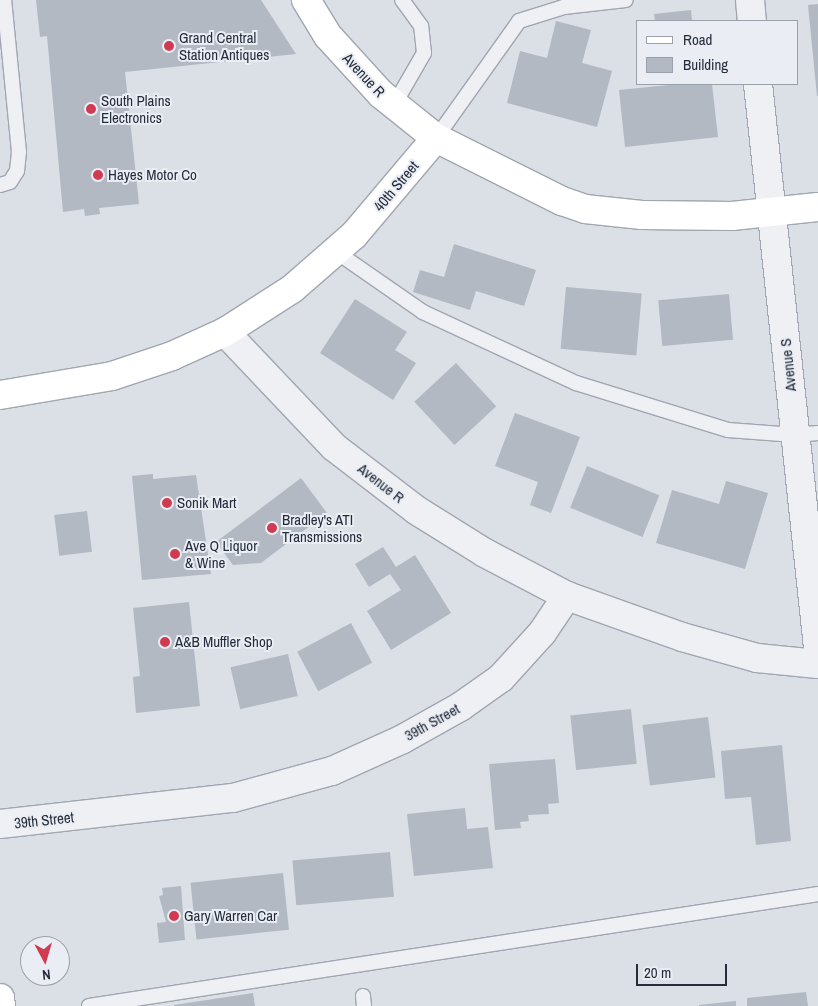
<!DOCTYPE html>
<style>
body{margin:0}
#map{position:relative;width:818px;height:1006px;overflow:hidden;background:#dbdfe6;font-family:"Archivo Narrow",sans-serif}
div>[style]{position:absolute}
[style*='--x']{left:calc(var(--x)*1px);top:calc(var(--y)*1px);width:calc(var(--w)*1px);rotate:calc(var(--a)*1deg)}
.building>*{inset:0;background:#b2b9c3;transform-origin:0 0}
.roads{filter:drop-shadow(1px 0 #a1a6b0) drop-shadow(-1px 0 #a1a6b0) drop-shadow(0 1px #a1a6b0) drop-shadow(0 -1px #a1a6b0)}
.lane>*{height:14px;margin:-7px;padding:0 7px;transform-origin:7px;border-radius:7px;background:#eef0f4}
.street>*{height:28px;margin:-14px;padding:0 14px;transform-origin:14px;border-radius:14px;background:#eef0f4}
.secondary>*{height:28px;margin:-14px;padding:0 14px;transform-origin:14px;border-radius:14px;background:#fff}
.highway>*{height:28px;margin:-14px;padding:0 14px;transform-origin:14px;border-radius:14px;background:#fff}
.dots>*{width:14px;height:14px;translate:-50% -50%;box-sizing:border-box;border:2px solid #eaeef4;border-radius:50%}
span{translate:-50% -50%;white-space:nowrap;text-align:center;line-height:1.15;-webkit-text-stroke:4px #eaeef4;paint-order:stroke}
.poi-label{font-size:15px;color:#252d3c}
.left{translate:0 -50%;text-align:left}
.street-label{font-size:15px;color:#252d3c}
.legend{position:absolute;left:636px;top:20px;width:162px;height:65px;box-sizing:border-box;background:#eaeef4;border:1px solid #9ba1aa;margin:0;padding:6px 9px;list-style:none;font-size:15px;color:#252d3c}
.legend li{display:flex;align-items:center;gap:10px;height:25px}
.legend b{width:25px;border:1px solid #9ba1aa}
.north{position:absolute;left:20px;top:936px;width:50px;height:50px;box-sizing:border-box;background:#eaeef4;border:1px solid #9ba1aa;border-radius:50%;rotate:174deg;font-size:14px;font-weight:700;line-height:20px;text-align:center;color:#252d3c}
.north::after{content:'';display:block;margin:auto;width:18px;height:22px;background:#d03b52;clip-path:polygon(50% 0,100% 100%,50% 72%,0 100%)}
.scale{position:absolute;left:636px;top:964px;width:91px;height:22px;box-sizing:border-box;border:2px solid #252d3c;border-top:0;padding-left:6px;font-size:15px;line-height:18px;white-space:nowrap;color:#252d3c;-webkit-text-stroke:4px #eaeef4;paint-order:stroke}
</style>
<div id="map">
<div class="building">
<div style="clip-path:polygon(36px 0,261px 0,296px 54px,125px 72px,139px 204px,99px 208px,100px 214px,85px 216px,84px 209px,63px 212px,47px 36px,40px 37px)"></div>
<div style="clip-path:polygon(818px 4px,818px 96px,817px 96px,808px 5px)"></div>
<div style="clip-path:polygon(691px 10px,692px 21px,655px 21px,654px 14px)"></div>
<div style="clip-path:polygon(556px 21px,591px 30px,582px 63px,612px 71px,597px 127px,507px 103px,520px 51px,547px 58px)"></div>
<div style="clip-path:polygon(679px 84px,712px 84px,718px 137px,625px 147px,619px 90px)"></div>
<div style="clip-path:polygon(454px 244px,536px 270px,524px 306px,476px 291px,470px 310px,413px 292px,420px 270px,444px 277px)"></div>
<div style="left:566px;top:287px;width:76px;height:62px;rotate:5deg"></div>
<div style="left:729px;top:294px;width:46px;height:71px;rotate:85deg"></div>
<div style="clip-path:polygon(355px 299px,407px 332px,395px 350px,416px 363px,393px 400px,320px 353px)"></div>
<div style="left:456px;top:363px;width:59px;height:57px;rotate:47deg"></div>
<div style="clip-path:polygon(515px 413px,580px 437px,551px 513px,530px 505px,538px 482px,495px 466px)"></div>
<div style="left:587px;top:466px;width:78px;height:45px;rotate:22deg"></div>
<div style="clip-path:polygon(153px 474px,153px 479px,196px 475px,211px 574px,142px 580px,132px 476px)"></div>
<div style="clip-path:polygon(301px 478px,327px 513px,261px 563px,233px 565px,216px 542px)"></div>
<div style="clip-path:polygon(726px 481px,768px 493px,745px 569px,656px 543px,672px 490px,719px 504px)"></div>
<div style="left:87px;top:511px;width:41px;height:33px;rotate:83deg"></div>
<div style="clip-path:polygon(383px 547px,396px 567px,415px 555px,451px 613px,391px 650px,367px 611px,401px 590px,390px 574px,369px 587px,355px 564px)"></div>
<div style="clip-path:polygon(189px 602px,200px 706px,136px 713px,133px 677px,140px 676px,133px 608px)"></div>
<div style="left:351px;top:623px;width:45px;height:61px;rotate:62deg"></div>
<div style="left:288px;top:654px;width:43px;height:59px;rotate:77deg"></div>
<div style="left:631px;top:709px;width:55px;height:61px;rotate:84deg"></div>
<div style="left:708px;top:717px;width:61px;height:66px;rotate:83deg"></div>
<div style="clip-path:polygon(782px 745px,791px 841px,756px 845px,751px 797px,725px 799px,721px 751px)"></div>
<div style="clip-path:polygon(555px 759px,559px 803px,548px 804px,549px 814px,528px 815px,529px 821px,520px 822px,521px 828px,495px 830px,489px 764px)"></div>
<div style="clip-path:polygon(465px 808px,467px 829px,488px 827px,493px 868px,414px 876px,407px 814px)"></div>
<div style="left:390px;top:852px;width:45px;height:98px;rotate:85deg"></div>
<div style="left:283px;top:873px;width:57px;height:93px;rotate:84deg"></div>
<div style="clip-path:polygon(181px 886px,185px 940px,159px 943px,157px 923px,166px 922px,159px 896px,163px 895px,162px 888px)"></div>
<div style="clip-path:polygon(806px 992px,808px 1006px,747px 1006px,747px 998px)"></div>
<div style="clip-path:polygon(253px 993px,255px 1006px,174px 1006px,174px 1005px)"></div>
<div style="clip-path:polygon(736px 1001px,736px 1006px,699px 1006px,699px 1005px)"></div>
</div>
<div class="roads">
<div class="lane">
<div style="--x:394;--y:105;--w:60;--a:-60"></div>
<div style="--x:424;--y:53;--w:27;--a:-96"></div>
<div style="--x:421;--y:26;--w:32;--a:-126"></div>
<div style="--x:436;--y:138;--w:143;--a:-54.6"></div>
<div style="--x:519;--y:21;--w:47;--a:-17.3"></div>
<div style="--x:564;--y:7;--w:62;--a:-6.4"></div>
<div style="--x:0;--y:185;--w:10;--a:-17"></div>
<div style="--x:10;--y:182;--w:13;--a:-58"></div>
<div style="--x:17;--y:171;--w:19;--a:-84"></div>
<div style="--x:19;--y:152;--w:153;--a:-95.6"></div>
<div style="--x:335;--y:251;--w:107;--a:34.7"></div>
<div style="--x:423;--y:312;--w:169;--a:24.9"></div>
<div style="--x:576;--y:383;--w:159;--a:17.2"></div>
<div style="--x:728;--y:430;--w:67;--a:4.3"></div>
<div style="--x:795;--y:435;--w:23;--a:-5"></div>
<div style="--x:363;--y:996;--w:10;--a:84"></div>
<div style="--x:89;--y:1006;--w:738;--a:-8.73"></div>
</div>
<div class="street">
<div style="--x:750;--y:0;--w:21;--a:85"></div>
<div style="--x:758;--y:84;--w:566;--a:83.92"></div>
<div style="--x:225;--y:332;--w:158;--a:46.5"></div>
<div style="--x:334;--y:447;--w:103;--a:37.5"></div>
<div style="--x:416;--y:510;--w:81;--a:31.9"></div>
<div style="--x:485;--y:553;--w:93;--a:27.7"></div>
<div style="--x:0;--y:824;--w:234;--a:-6.4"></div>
<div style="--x:233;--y:798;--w:103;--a:-15.3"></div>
<div style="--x:332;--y:771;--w:76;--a:-24.2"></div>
<div style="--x:401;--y:740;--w:68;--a:-29.2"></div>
<div style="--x:460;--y:707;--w:50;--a:-35.3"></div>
<div style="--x:501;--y:678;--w:61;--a:-47.7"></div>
<div style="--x:542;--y:633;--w:45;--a:-56"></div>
<div style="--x:567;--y:596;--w:122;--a:19.6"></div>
<div style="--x:682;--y:637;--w:78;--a:15.6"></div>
<div style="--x:757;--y:658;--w:61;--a:5.6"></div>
</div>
<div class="secondary">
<div style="--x:306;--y:0;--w:42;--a:58.6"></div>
<div style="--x:328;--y:36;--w:79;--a:47.6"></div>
<div style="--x:381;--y:94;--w:70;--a:38.7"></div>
<div style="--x:436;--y:138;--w:141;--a:26.6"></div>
<div style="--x:562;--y:201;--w:24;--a:19"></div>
<div style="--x:585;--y:209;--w:57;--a:6"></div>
<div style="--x:642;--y:215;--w:90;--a:0.6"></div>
<div style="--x:732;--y:216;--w:86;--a:-6"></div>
<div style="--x:0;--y:395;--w:114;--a:-9.6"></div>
<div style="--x:112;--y:376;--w:63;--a:-18.4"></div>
<div style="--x:172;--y:356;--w:58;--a:-24.4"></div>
<div style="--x:225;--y:332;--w:80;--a:-32.7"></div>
<div style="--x:292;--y:289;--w:82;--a:-41.1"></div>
<div style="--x:354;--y:235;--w:127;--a:-49.8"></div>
</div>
<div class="highway">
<div style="--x:0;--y:998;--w:8;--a:83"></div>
</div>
</div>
<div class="dots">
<div style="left:169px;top:46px;background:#d03b52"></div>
<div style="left:91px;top:109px;background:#d03b52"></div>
<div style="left:98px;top:175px;background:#d03b52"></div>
<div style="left:167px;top:503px;background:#d03b52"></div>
<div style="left:272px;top:528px;background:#d03b52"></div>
<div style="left:175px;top:554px;background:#d03b52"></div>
<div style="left:165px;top:642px;background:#d03b52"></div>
<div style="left:174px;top:916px;background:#d03b52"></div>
</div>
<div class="poi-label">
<span class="left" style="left:179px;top:46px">Grand Central<br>Station Antiques</span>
<span class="left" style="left:101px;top:109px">South Plains<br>Electronics</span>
<span class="left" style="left:108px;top:175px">Hayes Motor Co</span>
<span class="left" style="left:177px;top:503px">Sonik Mart</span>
<span class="left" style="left:282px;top:528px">Bradley's ATI<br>Transmissions</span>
<span class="left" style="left:185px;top:554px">Ave Q Liquor<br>&amp; Wine</span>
<span class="left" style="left:175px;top:642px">A&amp;B Muffler Shop</span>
<span class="left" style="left:184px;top:916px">Gary Warren Car</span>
</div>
<div class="street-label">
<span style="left:364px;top:75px;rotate:47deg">Avenue R</span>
<span style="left:396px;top:186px;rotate:-50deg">40th Street</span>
<span style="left:788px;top:365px;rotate:-96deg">Avenue S</span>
<span style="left:381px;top:483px;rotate:38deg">Avenue R</span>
<span style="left:432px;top:722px;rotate:-29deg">39th Street</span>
<span style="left:44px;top:820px;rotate:-6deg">39th Street</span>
</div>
<ul class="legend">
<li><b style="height:6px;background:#fff"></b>Road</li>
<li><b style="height:14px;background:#b2b9c3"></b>Building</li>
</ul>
<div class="north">N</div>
<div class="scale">20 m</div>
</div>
